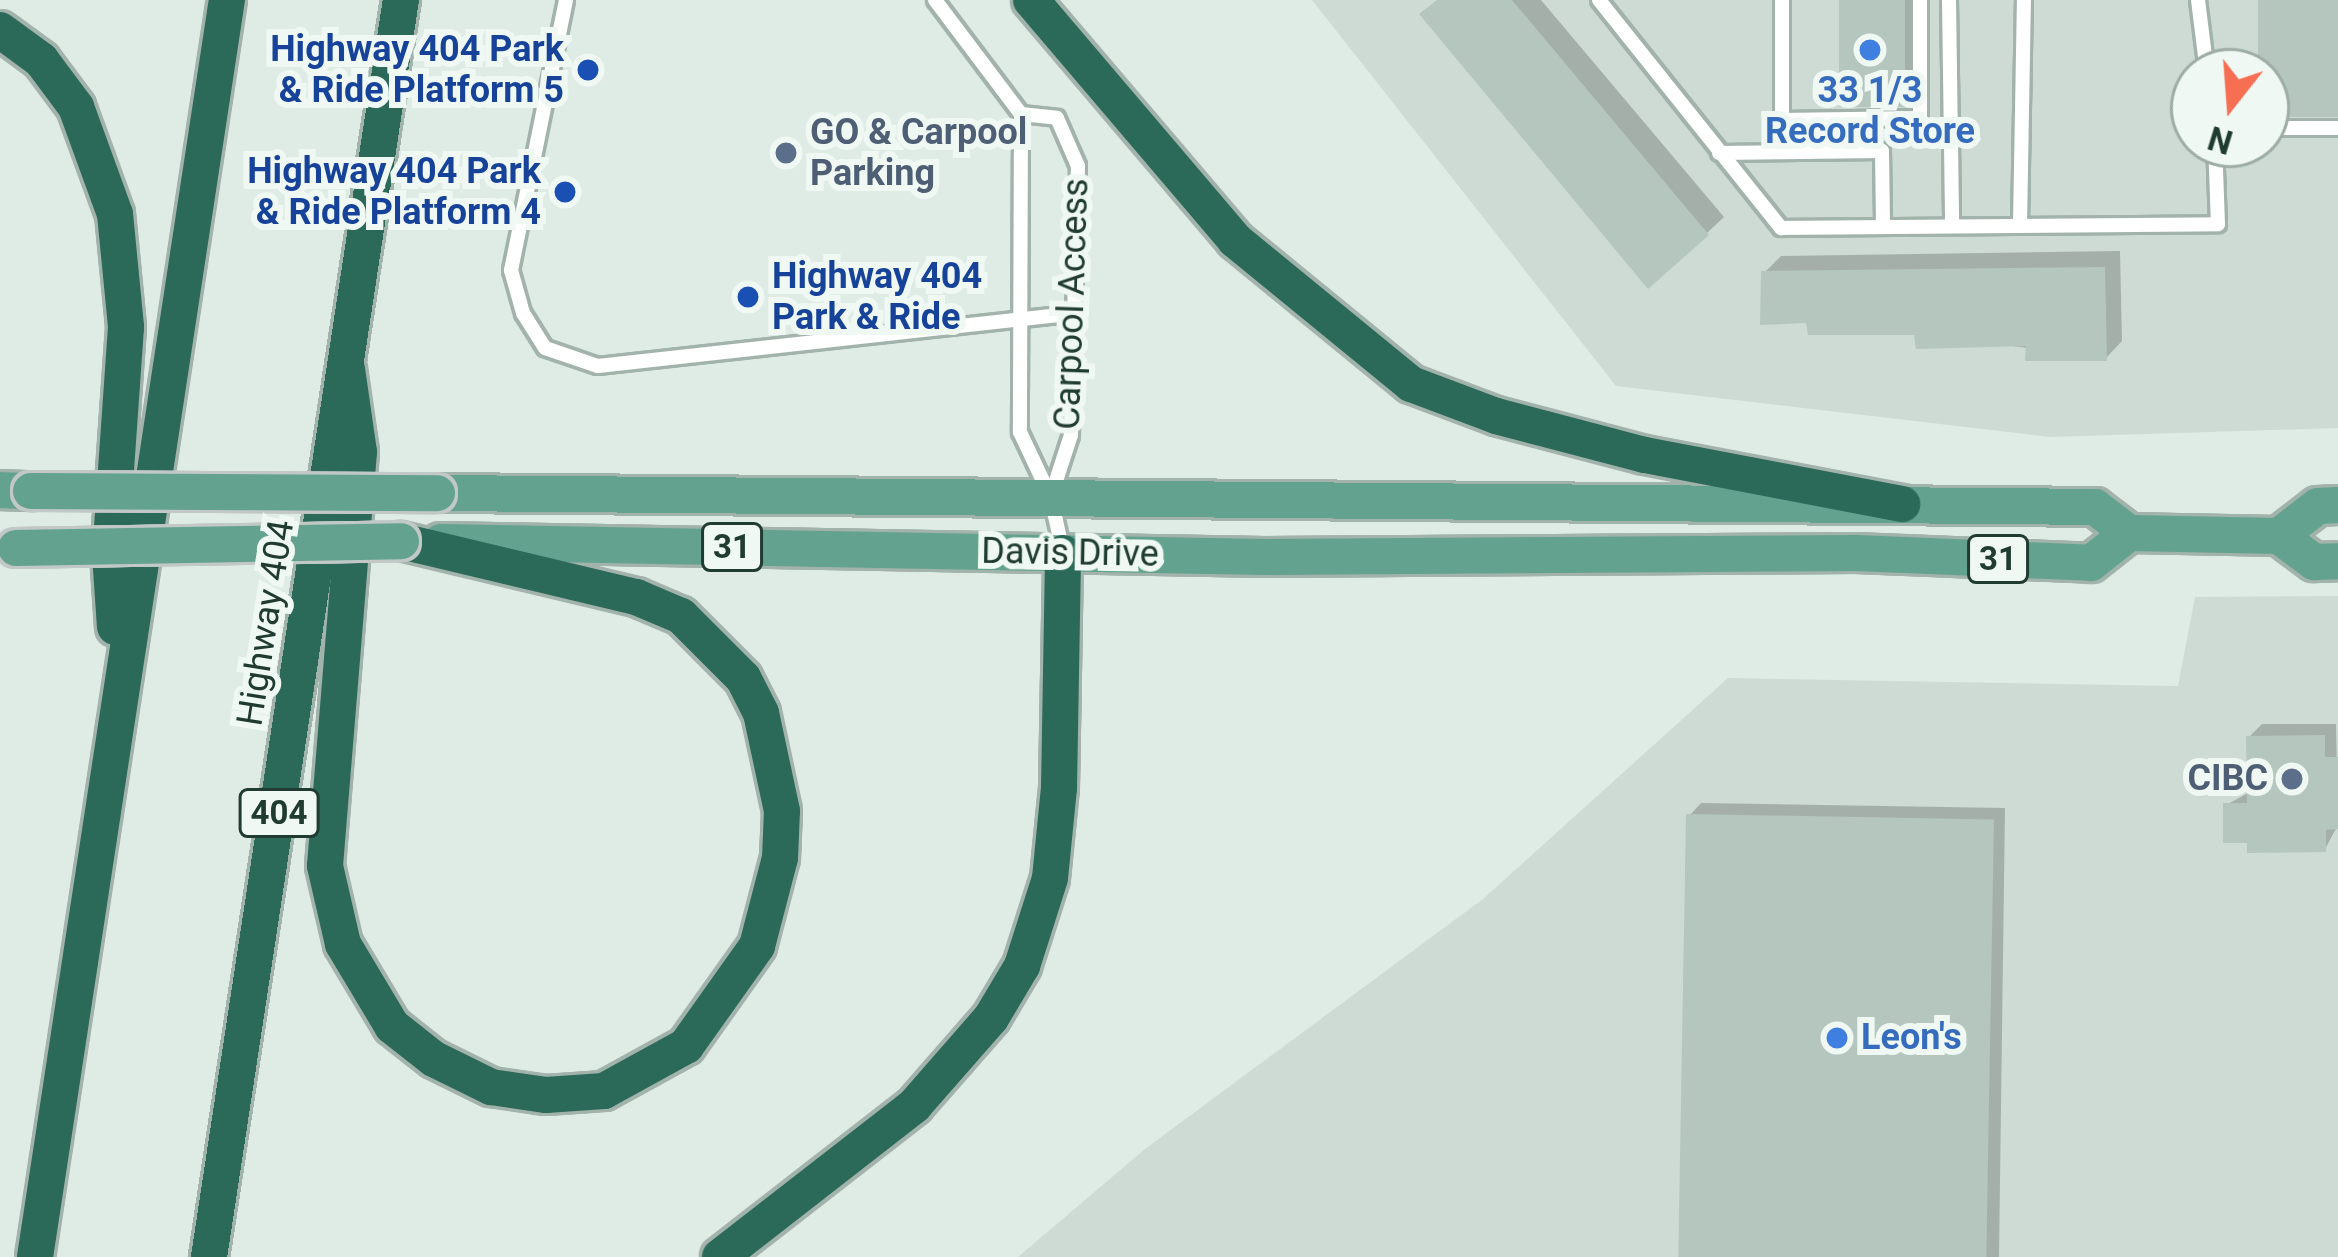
<!DOCTYPE html>
<style>
body{margin:0}
#map{position:relative;width:2338px;height:1257px;overflow:hidden;background:#dfebe5;font-family:Roboto,sans-serif}
div>[style]{position:absolute}
[style*='--x']{left:calc(var(--x)*1px);top:calc(var(--y)*1px);width:calc(var(--w)*1px);rotate:calc(var(--a)*1deg)}
.built>*{inset:0;background:#cedbd4}
.shadow>*{inset:0;background:#0003}
.building>*{inset:0;background:#b5c6be;transform-origin:0 0}
.roads{filter:drop-shadow(3px 0 #a2b3ac) drop-shadow(-3px 0 #a2b3ac) drop-shadow(0 3px #a2b3ac) drop-shadow(0 -3px #a2b3ac)}
.service>*{height:14px;margin:-7px;padding:0 7px;transform-origin:7px;border-radius:7px;background:#fff}
.primary>*{height:36px;margin:-18px;padding:0 18px;transform-origin:18px;border-radius:18px;background:#62a28e}
.motorway>*{height:36px;margin:-18px;padding:0 18px;transform-origin:18px;border-radius:18px;background:#2b6958}
.bridges{filter:drop-shadow(3px 0 #c1c8c6) drop-shadow(-3px 0 #c1c8c6) drop-shadow(0 3px #c1c8c6) drop-shadow(0 -3px #c1c8c6)}
.primary-bridge>*{height:36px;margin:-18px;padding:0 18px;transform-origin:18px;border-radius:18px;background:#62a28e}
.dots>*{width:33px;height:33px;translate:-50% -50%;box-sizing:border-box;border:6px solid #f0f8f3;border-radius:50%}
span{translate:-50% -50%;white-space:nowrap;text-align:center;line-height:1.15;-webkit-text-stroke:12px #f0f8f3;paint-order:stroke}
.shield-label span{padding:3px 9px;background:#f0f8f3;border:3px solid;border-radius:9px;-webkit-text-stroke-width:0}
.shield-label{font-size:33px;color:#203c32;font-weight:700}
.transit-label{font-size:36px;color:#164399;font-weight:700}
.right{translate:-100% -50%;text-align:right}
.left{translate:0 -50%;text-align:left}
.shop-label{font-size:36px;color:#366cbe;font-weight:700}
.service-label{font-size:36px;color:#4e5e75;font-weight:700}
.street-label{font-size:36px;color:#203c32}
.north{position:absolute;left:2170px;top:48px;width:120px;height:120px;box-sizing:border-box;background:#f0f8f3;border:3px solid #9dada6;border-radius:50%;rotate:197deg;font-size:33px;font-weight:700;line-height:48px;text-align:center;color:#203c32}
.north::after{content:'';display:block;margin:auto;width:42px;height:54px;background:#f76f52;clip-path:polygon(50% 0,100% 100%,50% 72%,0 100%)}
</style>
<div id="map">
<div class="built">
<div style="clip-path:polygon(evenodd,1312px 0,2338px 0,2338px 428px,2050px 437px,1616px 386px,1312px 0,2194px 72px,2266px 72px,2266px 144px,2194px 144px,2194px 72px)"></div>
<div style="clip-path:polygon(2338px 596px,2338px 1257px,1018px 1257px,1145px 1149px,1483px 899px,1728px 678px,2178px 686px,2195px 597px)"></div>
</div>
<div class="shadow">
<div style="clip-path:polygon(1437px 0,1541px 0,1724px 217px,1707px 233px)"></div>
<div style="clip-path:polygon(1842px 0,1916px 0,1915px 91px,1903px 104px)"></div>
<div style="clip-path:polygon(2120px 251px,2122px 341px,2106px 358px,1809px 320px,1764px 273px,1781px 256px)"></div>
<div style="clip-path:polygon(2262px 724px,2336px 724px,2338px 825px,2325px 849px,2250px 840px,2226px 805px,2250px 792px,2249px 737px)"></div>
<div style="clip-path:polygon(1701px 803px,2005px 808px,1999px 1257px,1683px 1257px,1689px 816px)"></div>
</div>
<div class="building">
<div style="clip-path:polygon(1437px 0,1512px 0,1709px 235px,1648px 289px,1419px 14px)"></div>
<div style="left:1839px;top:0;width:66px;height:107px"></div>
<div style="left:2258px;top:0;width:80px;height:117px"></div>
<div style="clip-path:polygon(2105px 267px,2107px 361px,2025px 361px,2026px 346px,1916px 349px,1914px 335px,1808px 335px,1806px 323px,1760px 325px,1761px 271px)"></div>
<div style="clip-path:polygon(2325px 735px,2325px 757px,2338px 757px,2338px 829px,2326px 830px,2326px 852px,2247px 853px,2247px 843px,2223px 843px,2223px 803px,2247px 803px,2246px 736px)"></div>
<div style="left:1686px;top:814px;width:308px;height:443px;rotate:1deg"></div>
</div>
<div class="roads">
<div class="service">
<div style="--x:566;--y:0;--w:276;--a:101.5"></div>
<div style="--x:511;--y:270;--w:45;--a:74.4"></div>
<div style="--x:523;--y:313;--w:41;--a:57.8"></div>
<div style="--x:545;--y:348;--w:56;--a:18.8"></div>
<div style="--x:598;--y:366;--w:477;--a:-6.3"></div>
<div style="--x:935;--y:0;--w:143;--a:53"></div>
<div style="--x:1021;--y:114;--w:318;--a:90.2"></div>
<div style="--x:1020;--y:432;--w:73;--a:64.8"></div>
<div style="--x:1051;--y:498;--w:55;--a:77.5"></div>
<div style="--x:1599;--y:0;--w:292;--a:51.4"></div>
<div style="--x:1781;--y:228;--w:437;--a:-0.5"></div>
<div style="--x:2218;--y:224;--w:80;--a:-92.1"></div>
<div style="--x:1782;--y:0;--w:152;--a:90"></div>
<div style="--x:1949;--y:0;--w:226;--a:89.2"></div>
<div style="--x:2198;--y:0;--w:73;--a:82.9"></div>
<div style="--x:1021;--y:114;--w:36;--a:6"></div>
<div style="--x:1057;--y:118;--w:52;--a:66.4"></div>
<div style="--x:1078;--y:166;--w:269;--a:91.5"></div>
<div style="--x:1071;--y:435;--w:61;--a:108.1"></div>
<div style="--x:1781;--y:120;--w:139;--a:-0.8"></div>
<div style="--x:1920;--y:118;--w:118;--a:-90"></div>
<div style="--x:2266;--y:128;--w:72;--a:0"></div>
<div style="--x:1719;--y:153;--w:163;--a:-0.7"></div>
<div style="--x:1882;--y:151;--w:75;--a:89.2"></div>
<div style="--x:2020;--y:225;--w:225;--a:-89"></div>
</div>
<div class="primary">
<div style="--x:0;--y:490;--w:31;--a:2"></div>
<div style="--x:437;--y:493;--w:1658;--a:0.48"></div>
<div style="--x:2095;--y:507;--w:43;--a:37.4"></div>
<div style="--x:2129;--y:533;--w:150;--a:1.1"></div>
<div style="--x:2279;--y:536;--w:44;--a:36.6"></div>
<div style="--x:2314;--y:562;--w:24;--a:-2"></div>
<div style="--x:2279;--y:536;--w:49;--a:-37.6"></div>
<div style="--x:2318;--y:506;--w:20;--a:-3"></div>
<div style="--x:441;--y:542;--w:824;--a:1.04"></div>
<div style="--x:1265;--y:557;--w:591;--a:-0.39"></div>
<div style="--x:1856;--y:553;--w:235;--a:2.4"></div>
<div style="--x:2091;--y:563;--w:48;--a:-38.3"></div>
</div>
<div class="motorway">
<div style="--x:1031;--y:0;--w:315;--a:49.6"></div>
<div style="--x:1235;--y:240;--w:227;--a:39.3"></div>
<div style="--x:1411;--y:384;--w:91;--a:20.6"></div>
<div style="--x:1496;--y:416;--w:154;--a:14.7"></div>
<div style="--x:1645;--y:455;--w:262;--a:10.8"></div>
<div style="--x:0;--y:30;--w:51;--a:36.2"></div>
<div style="--x:41;--y:60;--w:59;--a:53.3"></div>
<div style="--x:76;--y:107;--w:114;--a:70"></div>
<div style="--x:115;--y:214;--w:114;--a:84.4"></div>
<div style="--x:126;--y:327;--w:228;--a:94"></div>
<div style="--x:110;--y:554;--w:73;--a:86.1"></div>
<div style="--x:347;--y:369;--w:84;--a:81.8"></div>
<div style="--x:359;--y:452;--w:415;--a:94.7"></div>
<div style="--x:325;--y:866;--w:80;--a:77"></div>
<div style="--x:343;--y:944;--w:96;--a:59.1"></div>
<div style="--x:392;--y:1026;--w:53;--a:38.2"></div>
<div style="--x:434;--y:1059;--w:64;--a:26.2"></div>
<div style="--x:491;--y:1087;--w:56;--a:8.3"></div>
<div style="--x:546;--y:1095;--w:58;--a:-3.9"></div>
<div style="--x:604;--y:1091;--w:94;--a:-28.8"></div>
<div style="--x:686;--y:1046;--w:123;--a:-54.6"></div>
<div style="--x:757;--y:946;--w:91;--a:-75.4"></div>
<div style="--x:780;--y:858;--w:47;--a:-87.6"></div>
<div style="--x:782;--y:811;--w:100;--a:-102.1"></div>
<div style="--x:761;--y:713;--w:39;--a:-117"></div>
<div style="--x:743;--y:678;--w:88;--a:-135"></div>
<div style="--x:681;--y:616;--w:49;--a:-157.1"></div>
<div style="--x:636;--y:597;--w:242;--a:-166.6"></div>
<div style="--x:35;--y:1257;--w:1272;--a:-81.32"></div>
<div style="--x:209;--y:1257;--w:1272;--a:-81.32"></div>
<div style="--x:720;--y:1257;--w:246;--a:-37.9"></div>
<div style="--x:914;--y:1106;--w:117;--a:-48.8"></div>
<div style="--x:991;--y:1018;--w:61;--a:-59.2"></div>
<div style="--x:1022;--y:966;--w:92;--a:-72.3"></div>
<div style="--x:1050;--y:878;--w:90;--a:-84.3"></div>
<div style="--x:1059;--y:788;--w:235;--a:-89"></div>
</div>
</div>
<div class="bridges">
<div class="primary-bridge">
<div style="--x:31;--y:491;--w:406;--a:0.3"></div>
<div style="--x:16;--y:548;--w:385;--a:-1"></div>
</div>
</div>
<div class="dots">
<div style="left:1870px;top:50px;background:#3f7fe0"></div>
<div style="left:588px;top:70px;background:#1a4fb4"></div>
<div style="left:786px;top:153px;background:#5c6f8a"></div>
<div style="left:565px;top:192px;background:#1a4fb4"></div>
<div style="left:748px;top:297px;background:#1a4fb4"></div>
<div style="left:2292px;top:779px;background:#5c6f8a"></div>
<div style="left:1837px;top:1038px;background:#3f7fe0"></div>
</div>
<div class="shield-label">
<span style="left:732px;top:547px">31</span>
<span style="left:1998px;top:559px">31</span>
<span style="left:279px;top:813px">404</span>
</div>
<div class="transit-label">
<span class="right" style="left:564px;top:70px">Highway 404 Park<br>&amp; Ride Platform 5</span>
<span class="right" style="left:541px;top:192px">Highway 404 Park<br>&amp; Ride Platform 4</span>
<span class="left" style="left:772px;top:297px">Highway 404<br>Park &amp; Ride</span>
</div>
<div class="shop-label">
<span style="left:1870px;top:111px">33 1/3<br>Record Store</span>
<span class="left" style="left:1861px;top:1038px">Leon's</span>
</div>
<div class="service-label">
<span class="left" style="left:810px;top:153px">GO &amp; Carpool<br>Parking</span>
<span class="right" style="left:2268px;top:779px">CIBC</span>
</div>
<div class="street-label">
<span style="left:1072px;top:304px;rotate:-88deg">Carpool Access</span>
<span style="left:1070px;top:553px;rotate:1deg">Davis Drive</span>
<span style="left:266px;top:623px;rotate:-81deg">Highway 404</span>
</div>
<div class="north">N</div>
</div>
